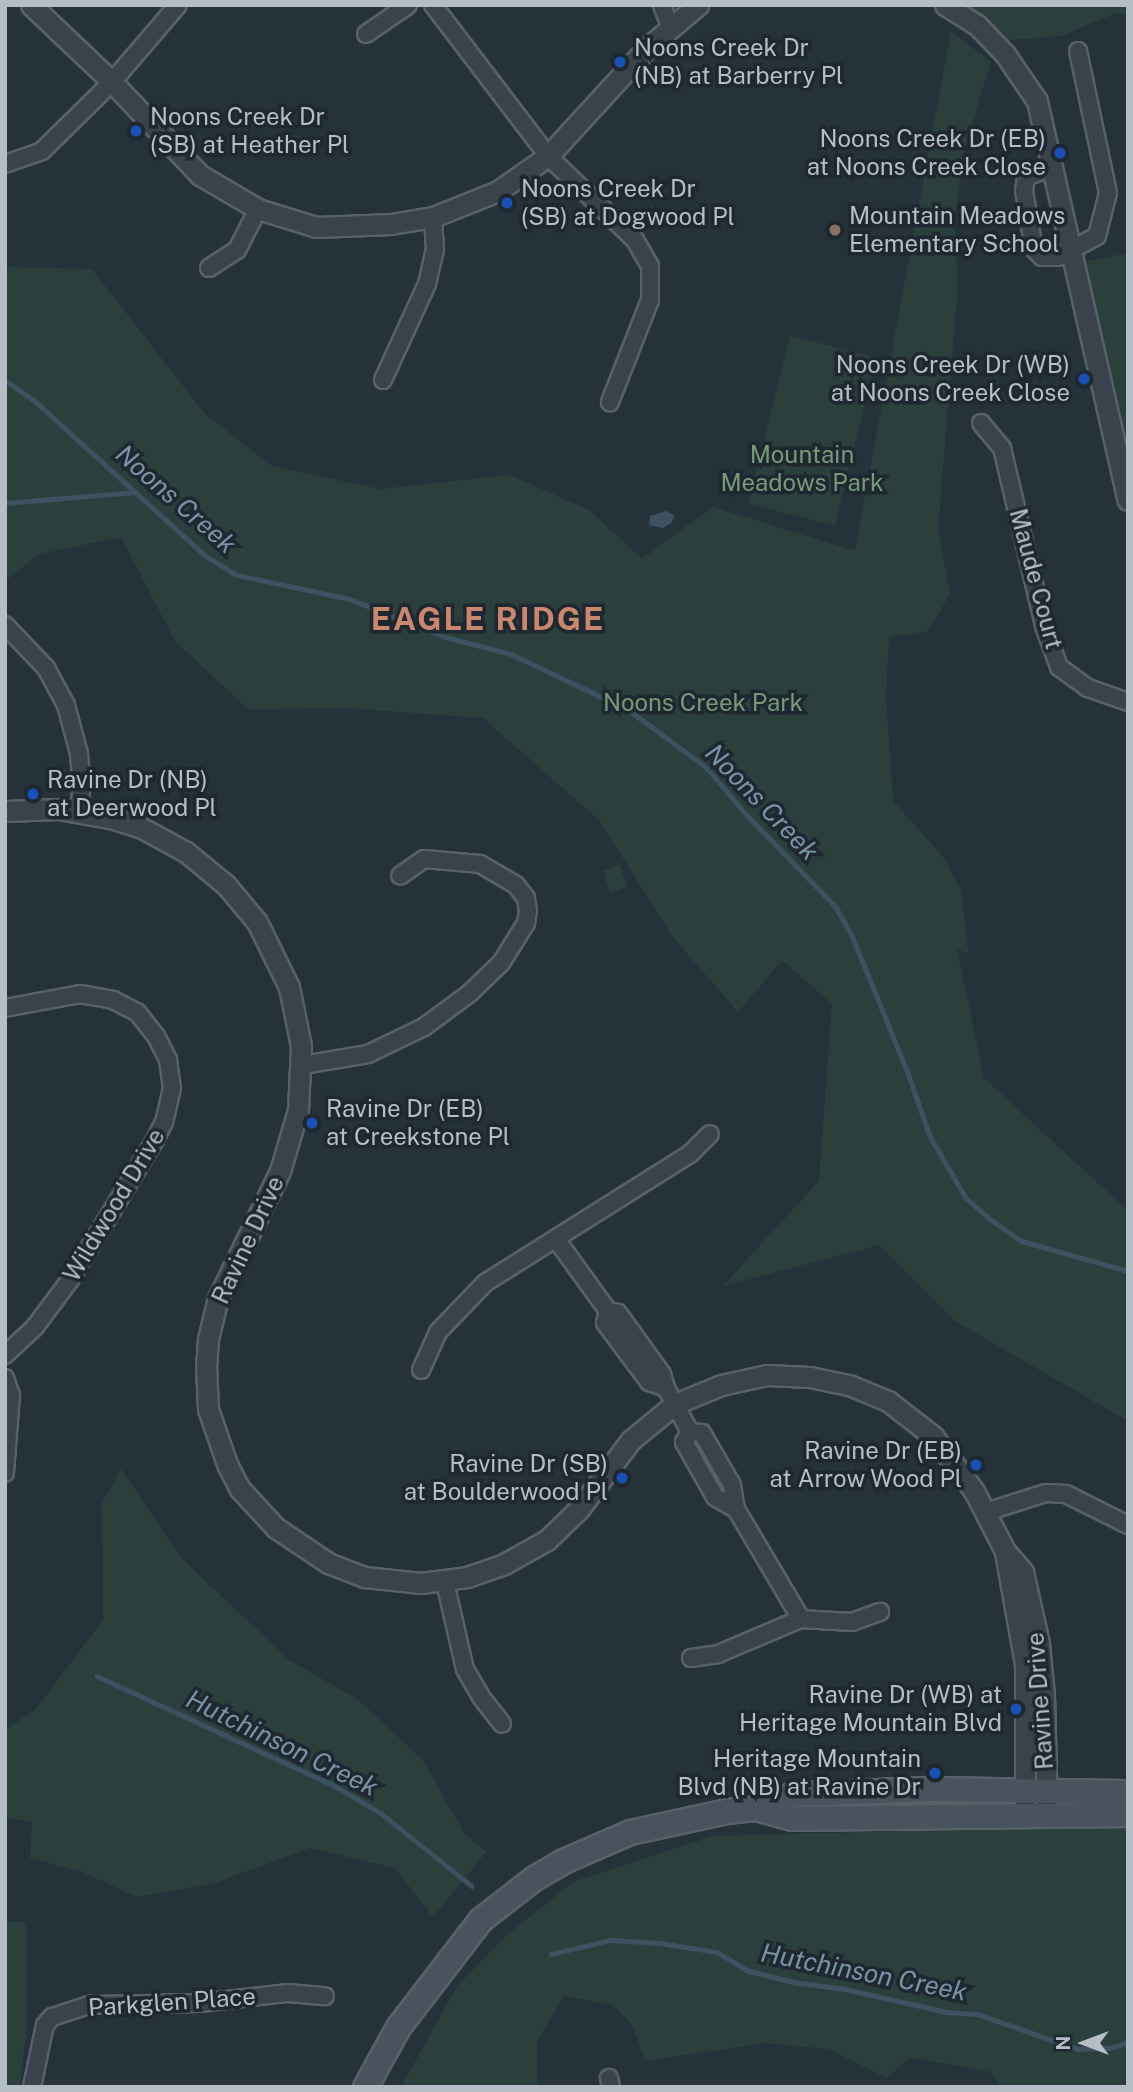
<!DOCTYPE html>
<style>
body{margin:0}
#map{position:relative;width:1133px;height:2092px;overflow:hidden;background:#26323a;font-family:"Public Sans",sans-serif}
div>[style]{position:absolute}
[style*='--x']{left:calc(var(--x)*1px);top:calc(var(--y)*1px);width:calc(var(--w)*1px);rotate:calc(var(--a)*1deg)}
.green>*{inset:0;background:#2b403d;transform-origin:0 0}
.water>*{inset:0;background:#3d5261}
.stream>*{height:4.5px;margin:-2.25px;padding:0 2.25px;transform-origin:2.25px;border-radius:2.25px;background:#3d5261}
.roads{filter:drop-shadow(2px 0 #586169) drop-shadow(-2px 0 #586169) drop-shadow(0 2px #586169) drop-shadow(0 -2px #586169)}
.minor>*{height:16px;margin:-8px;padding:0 8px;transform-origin:8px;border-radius:8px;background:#3a434b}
.tertiary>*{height:19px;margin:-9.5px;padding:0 9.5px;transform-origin:9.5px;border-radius:9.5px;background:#3a434b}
.secondary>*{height:23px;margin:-11.5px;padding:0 11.5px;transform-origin:11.5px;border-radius:11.5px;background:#48535d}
.dots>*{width:19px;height:19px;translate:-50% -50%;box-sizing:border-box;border:4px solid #1f2830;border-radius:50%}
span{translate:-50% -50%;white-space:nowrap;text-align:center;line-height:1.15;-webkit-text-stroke:7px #1f2830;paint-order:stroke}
.poi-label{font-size:24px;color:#b5bec6}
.left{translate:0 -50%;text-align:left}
.right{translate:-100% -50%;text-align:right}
.park-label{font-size:24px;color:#769a79}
.street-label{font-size:24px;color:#b5bec6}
.water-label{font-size:26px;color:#7993a6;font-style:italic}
.district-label{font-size:32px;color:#c9886d;font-weight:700;letter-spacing:2px}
.frame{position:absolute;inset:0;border:7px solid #b5bec6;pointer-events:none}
.north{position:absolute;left:1049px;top:2008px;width:70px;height:70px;-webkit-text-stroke:5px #1f2830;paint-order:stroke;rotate:270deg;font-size:19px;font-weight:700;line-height:28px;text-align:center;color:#b5bec6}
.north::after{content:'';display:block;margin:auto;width:24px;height:32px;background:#b5bec6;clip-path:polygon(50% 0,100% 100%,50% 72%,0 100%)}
</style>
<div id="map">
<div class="green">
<div style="clip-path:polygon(968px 5px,1128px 5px,1128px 16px,1116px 13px,1061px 36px,1009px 40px)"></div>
<div style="clip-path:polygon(951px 31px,991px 62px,965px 147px,954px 223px,958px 283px,938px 530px,950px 594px,928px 631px,889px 637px,886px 695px,893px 801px,944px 858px,961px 891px,969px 954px,957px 949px,984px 1078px,1128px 1211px,1128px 1421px,955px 1321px,879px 1245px,723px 1286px,819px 1181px,832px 1004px,782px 960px,738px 1012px,672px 936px,599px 820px,483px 718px,347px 708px,248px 709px,175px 641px,121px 537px,39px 554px,5px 581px,5px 267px,92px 269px,204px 413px,272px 466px,380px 489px,510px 475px,589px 510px,642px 559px,713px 507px,855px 551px)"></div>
<div style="clip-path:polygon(1128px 253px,1128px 455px,1083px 262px)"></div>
<div style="left:790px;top:336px;width:89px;height:173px;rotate:14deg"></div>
<div style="left:620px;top:865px;width:23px;height:18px;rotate:72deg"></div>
<div style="clip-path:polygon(121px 1469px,182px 1559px,289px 1660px,357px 1699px,422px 1759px,464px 1833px,486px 1852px,433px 1917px,395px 1868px,310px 1848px,214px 1883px,136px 1897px,83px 1872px,30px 1858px,32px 1822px,5px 1817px,5px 1730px,36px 1709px,103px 1620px,102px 1503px)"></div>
<div style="clip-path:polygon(1128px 1822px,1128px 2087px,1001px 2087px,991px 2072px,910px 2057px,887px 2078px,829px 2049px,764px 2043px,645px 2061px,633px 2026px,613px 2005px,564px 1996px,537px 2041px,537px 2087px,401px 2087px,457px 1986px,508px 1934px,575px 1881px,714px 1836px,901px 1831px,987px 1823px)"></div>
<div style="clip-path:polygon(5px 1922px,26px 1922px,27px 2025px,20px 2087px,5px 2087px)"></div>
</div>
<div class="water">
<div style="clip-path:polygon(666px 511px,674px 515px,672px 522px,663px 528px,649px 525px,650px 516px)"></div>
</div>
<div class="stream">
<div style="--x:5;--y:380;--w:38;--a:35"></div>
<div style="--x:36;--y:402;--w:229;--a:42.2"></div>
<div style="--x:206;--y:556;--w:36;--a:32"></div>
<div style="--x:237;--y:575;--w:116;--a:12"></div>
<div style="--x:350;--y:599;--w:102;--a:21.8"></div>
<div style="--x:445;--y:637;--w:68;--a:14.4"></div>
<div style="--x:511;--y:654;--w:131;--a:25.4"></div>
<div style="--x:629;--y:710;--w:97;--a:36.6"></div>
<div style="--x:707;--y:768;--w:62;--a:49.6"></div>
<div style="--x:747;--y:815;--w:128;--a:45.9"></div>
<div style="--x:836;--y:907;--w:35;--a:61"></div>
<div style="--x:853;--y:938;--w:143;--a:67.8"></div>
<div style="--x:907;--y:1070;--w:70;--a:70.8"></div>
<div style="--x:930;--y:1136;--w:72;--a:59.9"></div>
<div style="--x:966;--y:1198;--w:32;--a:41"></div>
<div style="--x:990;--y:1219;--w:39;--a:35"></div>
<div style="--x:1022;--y:1241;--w:110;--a:15.8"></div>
<div style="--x:5;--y:503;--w:131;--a:-4.8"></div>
<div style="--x:97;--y:1676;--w:262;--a:24.8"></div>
<div style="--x:335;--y:1786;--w:55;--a:30.8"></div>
<div style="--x:382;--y:1814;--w:115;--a:38.7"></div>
<div style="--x:551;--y:1954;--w:61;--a:-13.3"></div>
<div style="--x:610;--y:1940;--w:50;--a:3.4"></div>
<div style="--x:660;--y:1943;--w:58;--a:9"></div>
<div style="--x:717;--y:1952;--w:37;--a:31"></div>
<div style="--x:749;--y:1971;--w:45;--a:14"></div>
<div style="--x:793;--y:1982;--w:52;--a:7.7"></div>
<div style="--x:845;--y:1989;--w:105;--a:12.7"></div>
<div style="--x:947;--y:2012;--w:30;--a:4"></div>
<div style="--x:977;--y:2014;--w:107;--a:19.1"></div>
<div style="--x:1078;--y:2049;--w:33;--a:-2"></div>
<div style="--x:1111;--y:2048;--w:18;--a:-19"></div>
</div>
<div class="roads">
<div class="minor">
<div style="--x:433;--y:5;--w:190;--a:52.7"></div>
<div style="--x:548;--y:156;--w:121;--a:44"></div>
<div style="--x:635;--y:240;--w:30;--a:60"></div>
<div style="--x:650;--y:266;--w:34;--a:90"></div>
<div style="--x:650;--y:300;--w:110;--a:111.4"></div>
<div style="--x:662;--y:5;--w:25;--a:69"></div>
<div style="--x:366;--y:34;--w:51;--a:-34.6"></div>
<div style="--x:5;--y:164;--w:39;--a:-19"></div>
<div style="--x:42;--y:151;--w:98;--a:-44.6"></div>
<div style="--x:112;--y:82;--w:101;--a:-49.4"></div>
<div style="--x:1053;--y:167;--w:29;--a:160"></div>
<div style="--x:1026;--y:177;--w:14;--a:98"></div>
<div style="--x:1024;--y:191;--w:59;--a:80.2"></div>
<div style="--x:1034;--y:249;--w:11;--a:45"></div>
<div style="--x:1042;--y:257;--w:16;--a:0"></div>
<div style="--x:1058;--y:257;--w:44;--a:-28.3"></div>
<div style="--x:1097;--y:236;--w:44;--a:-75.7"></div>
<div style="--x:1108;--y:193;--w:145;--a:-101.9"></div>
<div style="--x:209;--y:268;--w:33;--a:-33"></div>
<div style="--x:237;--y:250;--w:46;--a:-62.9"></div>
<div style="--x:383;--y:380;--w:106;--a:-65.4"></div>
<div style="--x:427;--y:284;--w:36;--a:-77"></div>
<div style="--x:435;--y:249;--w:32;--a:-94"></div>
<div style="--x:981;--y:423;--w:33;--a:50"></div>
<div style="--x:1002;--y:448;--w:183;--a:76.7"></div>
<div style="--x:1044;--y:626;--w:44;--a:69.9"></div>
<div style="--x:1059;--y:667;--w:36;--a:36"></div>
<div style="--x:1088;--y:688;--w:42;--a:19.3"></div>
<div style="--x:5;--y:625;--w:59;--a:46.4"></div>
<div style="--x:46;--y:668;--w:42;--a:61.6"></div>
<div style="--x:66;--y:705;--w:51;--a:75.1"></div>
<div style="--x:79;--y:754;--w:32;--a:85"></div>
<div style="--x:82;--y:786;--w:26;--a:99"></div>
<div style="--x:5;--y:1008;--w:76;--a:-10.6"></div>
<div style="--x:80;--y:994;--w:34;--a:10"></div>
<div style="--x:113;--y:1000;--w:27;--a:27"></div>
<div style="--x:137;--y:1012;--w:31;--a:52"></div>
<div style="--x:156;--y:1036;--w:27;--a:63"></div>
<div style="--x:168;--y:1060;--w:28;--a:82"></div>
<div style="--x:172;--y:1088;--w:35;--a:103"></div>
<div style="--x:164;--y:1122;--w:20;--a:117"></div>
<div style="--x:155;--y:1140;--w:164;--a:121.3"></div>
<div style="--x:70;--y:1280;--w:59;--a:126.7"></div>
<div style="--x:35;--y:1327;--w:41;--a:137"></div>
<div style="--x:303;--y:1065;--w:66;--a:-9.6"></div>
<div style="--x:368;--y:1054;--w:62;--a:-25.7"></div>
<div style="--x:424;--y:1027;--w:57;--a:-36.5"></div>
<div style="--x:470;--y:993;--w:43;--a:-44.1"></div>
<div style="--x:501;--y:963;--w:47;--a:-58"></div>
<div style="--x:526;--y:923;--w:12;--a:-81"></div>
<div style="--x:528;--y:911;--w:13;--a:-99"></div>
<div style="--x:526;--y:898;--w:16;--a:-128"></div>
<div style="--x:516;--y:885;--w:42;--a:-149.7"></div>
<div style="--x:480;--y:864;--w:56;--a:-174.9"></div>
<div style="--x:424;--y:859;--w:29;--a:145"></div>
<div style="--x:556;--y:1239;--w:89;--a:54.2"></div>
<div style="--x:608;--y:1311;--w:10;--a:11"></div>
<div style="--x:618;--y:1313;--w:75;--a:54.2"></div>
<div style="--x:662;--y:1374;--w:15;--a:74"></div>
<div style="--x:666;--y:1388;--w:50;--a:61.4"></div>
<div style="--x:608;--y:1311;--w:12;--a:104"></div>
<div style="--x:605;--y:1323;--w:74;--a:53.3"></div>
<div style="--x:649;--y:1382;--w:18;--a:19"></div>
<div style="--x:421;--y:1370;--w:42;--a:-65.9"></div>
<div style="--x:438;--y:1332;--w:68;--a:-46.2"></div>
<div style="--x:485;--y:1283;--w:242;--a:-32.2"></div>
<div style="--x:690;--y:1154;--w:28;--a:-45"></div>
<div style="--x:5;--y:1378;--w:18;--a:71"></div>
<div style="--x:11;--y:1395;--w:78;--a:94.4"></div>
<div style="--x:690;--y:1432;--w:12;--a:5"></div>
<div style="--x:702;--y:1433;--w:60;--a:60"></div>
<div style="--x:732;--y:1485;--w:24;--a:81"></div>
<div style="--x:736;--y:1509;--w:128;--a:59.4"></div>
<div style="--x:690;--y:1432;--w:12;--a:121"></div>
<div style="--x:684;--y:1442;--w:63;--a:60.6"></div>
<div style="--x:715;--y:1497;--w:24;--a:30"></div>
<div style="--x:986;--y:1512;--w:63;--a:-17.6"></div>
<div style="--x:1046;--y:1493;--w:20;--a:3"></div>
<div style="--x:1066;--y:1494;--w:69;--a:26.6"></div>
<div style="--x:445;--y:1582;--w:89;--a:77.1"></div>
<div style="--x:465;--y:1669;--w:32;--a:60"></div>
<div style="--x:481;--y:1697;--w:34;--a:52"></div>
<div style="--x:691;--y:1658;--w:27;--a:-8"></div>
<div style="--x:718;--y:1654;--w:90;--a:-22.9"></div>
<div style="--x:801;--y:1619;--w:51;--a:3.4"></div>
<div style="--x:852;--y:1622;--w:30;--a:-20"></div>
<div style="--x:609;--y:2078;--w:9;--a:77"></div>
<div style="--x:32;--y:2087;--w:63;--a:-78.2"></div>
<div style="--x:45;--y:2025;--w:11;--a:-49"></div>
<div style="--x:52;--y:2017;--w:40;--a:-18"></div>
<div style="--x:90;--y:2005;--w:110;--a:-1"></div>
<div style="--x:200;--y:2003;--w:89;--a:-6.5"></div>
<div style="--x:288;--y:1993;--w:37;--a:5"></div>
</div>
<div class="tertiary">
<div style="--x:31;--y:5;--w:112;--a:43.5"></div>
<div style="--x:112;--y:82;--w:128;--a:46.6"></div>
<div style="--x:200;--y:175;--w:67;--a:30.4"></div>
<div style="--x:258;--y:209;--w:61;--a:17.2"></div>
<div style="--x:316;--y:227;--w:75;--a:-2.3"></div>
<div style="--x:391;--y:224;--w:43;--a:-9.5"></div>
<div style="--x:433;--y:217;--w:70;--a:-21.8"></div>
<div style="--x:498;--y:191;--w:61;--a:-35"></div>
<div style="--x:548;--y:156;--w:147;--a:-47.5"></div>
<div style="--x:647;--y:48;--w:67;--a:-40.1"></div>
<div style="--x:945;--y:5;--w:38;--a:32"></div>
<div style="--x:977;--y:25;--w:40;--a:46"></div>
<div style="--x:1005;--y:54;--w:57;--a:55.8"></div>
<div style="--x:1037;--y:101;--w:409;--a:77.2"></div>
<div style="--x:5;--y:811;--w:53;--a:-2.2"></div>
<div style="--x:58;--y:809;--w:53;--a:9.8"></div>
<div style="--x:110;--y:818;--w:31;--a:17"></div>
<div style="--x:140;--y:827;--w:52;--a:28.5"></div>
<div style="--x:186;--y:852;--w:52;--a:39.5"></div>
<div style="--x:226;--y:885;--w:48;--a:50"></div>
<div style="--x:257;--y:922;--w:72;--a:63.8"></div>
<div style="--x:289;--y:987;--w:60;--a:78.5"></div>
<div style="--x:301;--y:1046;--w:64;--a:92.7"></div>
<div style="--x:298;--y:1110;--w:64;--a:106.4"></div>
<div style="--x:280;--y:1171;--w:141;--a:116"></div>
<div style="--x:218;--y:1298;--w:42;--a:103.7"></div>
<div style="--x:208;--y:1339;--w:26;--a:94"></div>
<div style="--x:206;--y:1365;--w:44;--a:87.4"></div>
<div style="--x:208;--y:1409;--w:58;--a:70.9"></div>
<div style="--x:227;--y:1464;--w:28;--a:63"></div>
<div style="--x:240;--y:1489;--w:53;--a:47.3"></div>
<div style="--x:276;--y:1528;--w:63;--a:33.9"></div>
<div style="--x:328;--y:1563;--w:40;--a:21"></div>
<div style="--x:365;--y:1577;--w:56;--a:6.1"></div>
<div style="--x:421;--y:1583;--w:46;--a:-7.4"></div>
<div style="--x:467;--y:1577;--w:39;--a:-19"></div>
<div style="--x:504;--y:1564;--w:49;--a:-29.2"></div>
<div style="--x:547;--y:1540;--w:45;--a:-44.1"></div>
<div style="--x:579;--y:1509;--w:86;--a:-53"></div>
<div style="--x:631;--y:1440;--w:57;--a:-39.3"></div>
<div style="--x:675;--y:1404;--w:50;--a:-22.4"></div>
<div style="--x:721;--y:1385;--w:47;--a:-12.3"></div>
<div style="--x:767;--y:1375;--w:43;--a:2.7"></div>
<div style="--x:810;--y:1377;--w:40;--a:12"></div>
<div style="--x:849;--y:1385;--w:42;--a:22.3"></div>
<div style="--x:888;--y:1401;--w:57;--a:37.9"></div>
<div style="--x:933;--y:1436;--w:69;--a:53.3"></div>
<div style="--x:974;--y:1491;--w:68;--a:62.7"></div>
<div style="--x:1005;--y:1551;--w:28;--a:49"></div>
<div style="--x:1023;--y:1572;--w:73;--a:77.3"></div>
<div style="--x:1039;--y:1643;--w:52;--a:84.5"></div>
<div style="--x:1044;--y:1695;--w:111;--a:88.5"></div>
<div style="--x:1005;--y:1552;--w:114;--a:79.9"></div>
<div style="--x:1025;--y:1664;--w:140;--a:90"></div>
</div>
<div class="secondary">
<div style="--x:755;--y:1808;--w:39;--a:15"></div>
<div style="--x:793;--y:1818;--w:335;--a:-0.7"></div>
<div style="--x:365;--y:2087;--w:68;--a:-61.2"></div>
<div style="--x:398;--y:2027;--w:135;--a:-52.5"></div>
<div style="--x:480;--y:1920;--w:68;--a:-37.9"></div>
<div style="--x:534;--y:1878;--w:34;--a:-30"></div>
<div style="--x:563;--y:1861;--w:73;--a:-23.4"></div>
<div style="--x:630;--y:1832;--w:99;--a:-12.2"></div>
<div style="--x:727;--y:1811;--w:28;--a:-6"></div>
<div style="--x:755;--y:1808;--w:40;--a:-20.2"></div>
<div style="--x:793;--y:1794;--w:137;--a:-2.1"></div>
<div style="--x:930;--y:1789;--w:198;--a:0.9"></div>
</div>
</div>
<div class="dots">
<div style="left:620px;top:62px;background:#1a4fb4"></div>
<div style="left:136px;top:131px;background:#1a4fb4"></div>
<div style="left:1060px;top:153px;background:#1a4fb4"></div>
<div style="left:507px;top:203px;background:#1a4fb4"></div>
<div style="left:835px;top:230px;background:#8d6e63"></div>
<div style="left:1084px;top:379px;background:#1a4fb4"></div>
<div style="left:33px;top:794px;background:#1a4fb4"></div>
<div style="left:312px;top:1123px;background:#1a4fb4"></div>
<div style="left:976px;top:1465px;background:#1a4fb4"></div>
<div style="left:622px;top:1478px;background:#1a4fb4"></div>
<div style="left:1016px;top:1709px;background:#1a4fb4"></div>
<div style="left:935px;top:1773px;background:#1a4fb4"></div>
</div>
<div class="poi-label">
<span class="left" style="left:634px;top:62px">Noons Creek Dr<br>(NB) at Barberry Pl</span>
<span class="left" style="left:150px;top:131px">Noons Creek Dr<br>(SB) at Heather Pl</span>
<span class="right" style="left:1046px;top:153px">Noons Creek Dr (EB)<br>at Noons Creek Close</span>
<span class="left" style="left:521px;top:203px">Noons Creek Dr<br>(SB) at Dogwood Pl</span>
<span class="left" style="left:849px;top:230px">Mountain Meadows<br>Elementary School</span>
<span class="right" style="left:1070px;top:379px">Noons Creek Dr (WB)<br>at Noons Creek Close</span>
<span class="left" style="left:47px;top:794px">Ravine Dr (NB)<br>at Deerwood Pl</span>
<span class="left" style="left:326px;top:1123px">Ravine Dr (EB)<br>at Creekstone Pl</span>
<span class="right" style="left:962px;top:1465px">Ravine Dr (EB)<br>at Arrow Wood Pl</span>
<span class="right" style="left:608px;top:1478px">Ravine Dr (SB)<br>at Boulderwood Pl</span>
<span class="right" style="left:1002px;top:1709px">Ravine Dr (WB) at<br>Heritage Mountain Blvd</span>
<span class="right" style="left:921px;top:1773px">Heritage Mountain<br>Blvd (NB) at Ravine Dr</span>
</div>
<div class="park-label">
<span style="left:802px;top:469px">Mountain<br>Meadows Park</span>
<span style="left:703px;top:703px">Noons Creek Park</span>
</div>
<div class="street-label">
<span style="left:1036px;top:579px;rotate:75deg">Maude Court</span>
<span style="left:114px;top:1205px;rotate:-59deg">Wildwood Drive</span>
<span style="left:248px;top:1240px;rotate:-65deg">Ravine Drive</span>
<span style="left:1040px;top:1701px;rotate:-94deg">Ravine Drive</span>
<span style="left:172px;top:2002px;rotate:-4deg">Parkglen Place</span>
</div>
<div class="water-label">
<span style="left:176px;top:499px;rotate:41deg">Noons Creek</span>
<span style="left:762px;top:802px;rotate:46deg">Noons Creek</span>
<span style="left:282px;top:1743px;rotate:26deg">Hutchinson Creek</span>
<span style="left:864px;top:1972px;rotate:11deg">Hutchinson Creek</span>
</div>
<div class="district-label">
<span style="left:488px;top:619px">EAGLE RIDGE</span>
</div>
<div class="frame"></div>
<div class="north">N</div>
</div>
